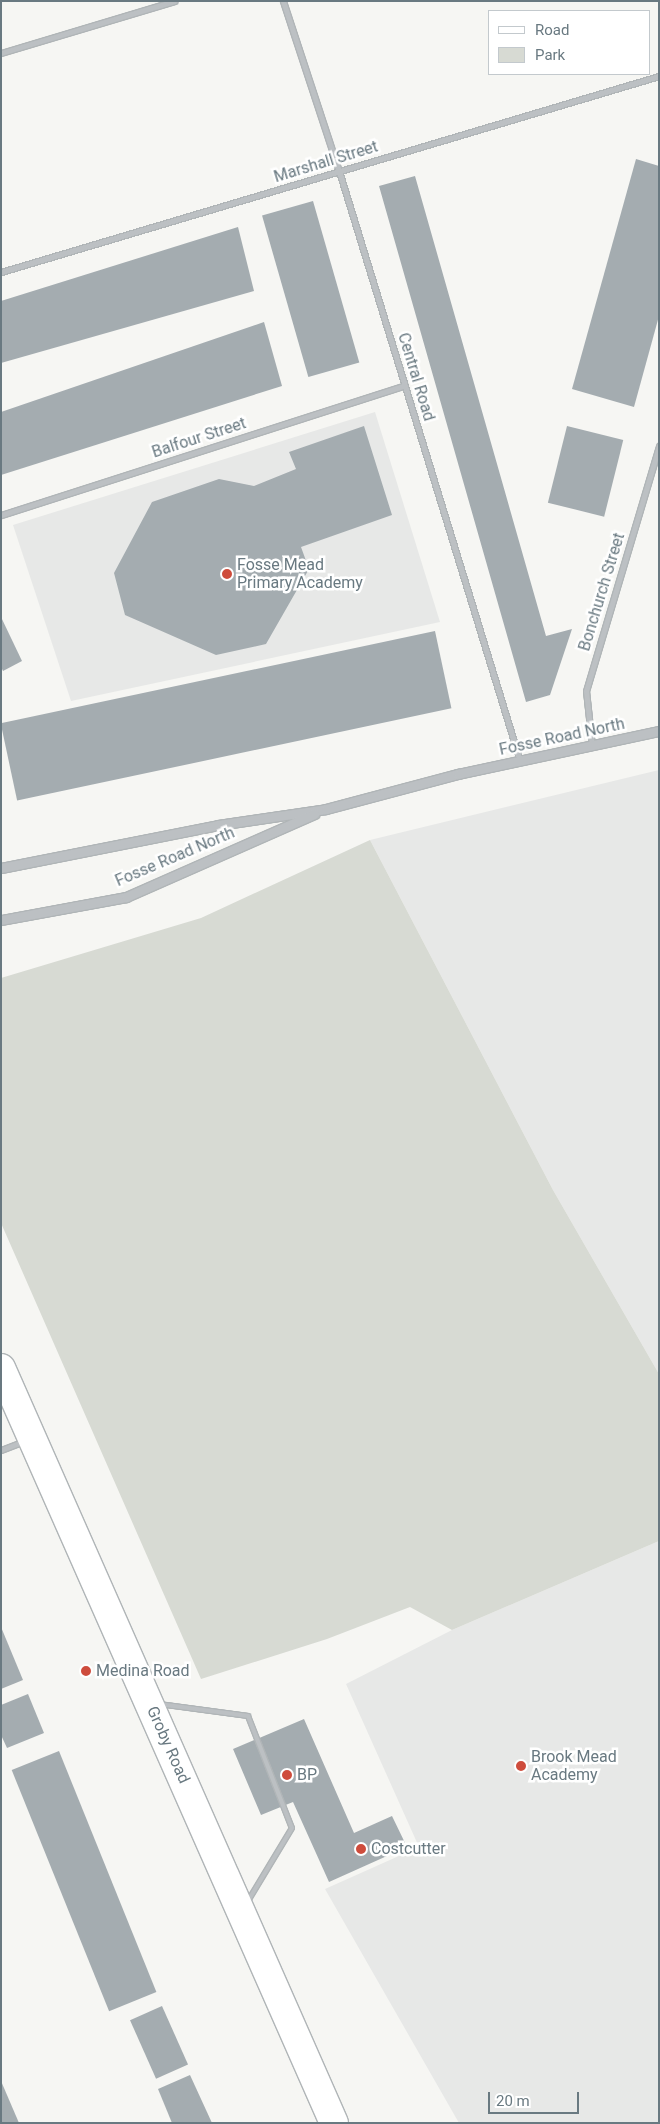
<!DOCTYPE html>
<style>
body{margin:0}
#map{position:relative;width:660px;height:2124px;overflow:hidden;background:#f6f6f3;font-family:Roboto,sans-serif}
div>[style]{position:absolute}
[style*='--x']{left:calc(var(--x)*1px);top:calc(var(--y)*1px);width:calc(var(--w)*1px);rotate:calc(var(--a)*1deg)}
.built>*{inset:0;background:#e7e8e7}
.green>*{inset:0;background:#d7dad3}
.building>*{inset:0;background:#a4acb0;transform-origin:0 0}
.roads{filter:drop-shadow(1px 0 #b0b5b7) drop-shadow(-1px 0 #b0b5b7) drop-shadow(0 1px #b0b5b7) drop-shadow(0 -1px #b0b5b7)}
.service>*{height:4px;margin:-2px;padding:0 2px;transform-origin:2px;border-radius:2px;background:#bcc0c3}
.minor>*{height:5px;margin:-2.5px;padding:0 2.5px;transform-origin:2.5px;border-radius:2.5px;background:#bcc0c3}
.tertiary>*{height:9px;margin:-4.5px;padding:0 4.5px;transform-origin:4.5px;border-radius:4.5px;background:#bcc0c3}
.primary>*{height:28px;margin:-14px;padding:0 14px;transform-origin:14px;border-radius:14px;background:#fff}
.dots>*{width:14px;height:14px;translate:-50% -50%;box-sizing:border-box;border:2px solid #fff;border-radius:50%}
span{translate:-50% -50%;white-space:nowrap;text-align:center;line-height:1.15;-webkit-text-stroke:5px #fff;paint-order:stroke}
.street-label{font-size:16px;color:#697981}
.poi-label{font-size:16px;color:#697981}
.left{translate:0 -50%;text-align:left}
.frame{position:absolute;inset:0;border:2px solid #697981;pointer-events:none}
.legend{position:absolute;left:488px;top:10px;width:162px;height:65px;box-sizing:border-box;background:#fff;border:1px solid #c3c9cd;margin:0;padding:6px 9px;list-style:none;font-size:15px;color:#697981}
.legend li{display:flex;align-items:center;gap:10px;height:25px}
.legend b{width:25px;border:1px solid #c3c9cd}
.scale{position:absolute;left:488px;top:2092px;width:91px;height:22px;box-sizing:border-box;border:2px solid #697981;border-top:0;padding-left:6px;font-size:15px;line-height:18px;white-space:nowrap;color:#697981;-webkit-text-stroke:4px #fff;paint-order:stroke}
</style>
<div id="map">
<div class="built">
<div style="clip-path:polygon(375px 412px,440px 622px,71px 701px,13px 525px)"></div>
<div style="clip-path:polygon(659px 770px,659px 1374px,553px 1190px,370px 840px)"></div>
<div style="clip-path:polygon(659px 1541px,659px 2123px,459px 2123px,325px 1889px,419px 1847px,346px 1684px,452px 1630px)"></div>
</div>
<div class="green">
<div style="clip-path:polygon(370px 840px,553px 1190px,659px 1374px,659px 1541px,452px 1630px,410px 1607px,327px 1639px,201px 1679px,1px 1223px,1px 978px,201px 918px)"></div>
</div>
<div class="building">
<div style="clip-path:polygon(636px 159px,659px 166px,659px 316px,634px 407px,572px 389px)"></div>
<div style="clip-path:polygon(415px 176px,546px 636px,572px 629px,550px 695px,526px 702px,379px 186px)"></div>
<div style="left:313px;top:201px;width:168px;height:53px;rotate:74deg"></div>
<div style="clip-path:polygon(238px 227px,254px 291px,1px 363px,1px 301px)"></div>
<div style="clip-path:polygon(264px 322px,282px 386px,1px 475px,1px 412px)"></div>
<div style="clip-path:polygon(364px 426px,392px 515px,301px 547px,309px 569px,266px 644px,216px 655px,125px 615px,114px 573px,152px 502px,219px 479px,254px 486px,296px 469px,289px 452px)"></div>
<div style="left:567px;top:426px;width:58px;height:79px;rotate:14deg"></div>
<div style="clip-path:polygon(1px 617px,22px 661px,3px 671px,1px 667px)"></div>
<div style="left:435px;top:631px;width:79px;height:444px;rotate:78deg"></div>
<div style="clip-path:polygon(1px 1627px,23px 1680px,1px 1689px)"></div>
<div style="clip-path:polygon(28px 1694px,44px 1733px,7px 1748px,1px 1735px,1px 1705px)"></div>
<div style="clip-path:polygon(304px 1719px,354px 1833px,392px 1816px,407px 1847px,329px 1882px,293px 1802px,261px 1815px,233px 1749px)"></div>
<div style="left:59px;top:1751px;width:260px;height:51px;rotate:68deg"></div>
<div style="left:162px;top:2006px;width:64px;height:35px;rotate:66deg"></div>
<div style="clip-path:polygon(190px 2075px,212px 2123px,172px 2123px,158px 2089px)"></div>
<div style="clip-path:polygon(1px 2081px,19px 2123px,1px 2123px)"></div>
</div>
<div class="roads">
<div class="service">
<div style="--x:159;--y:1704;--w:90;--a:7.7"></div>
<div style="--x:248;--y:1716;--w:120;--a:68.6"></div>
<div style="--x:292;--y:1828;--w:85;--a:121.1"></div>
</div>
<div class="minor">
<div style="--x:283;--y:1;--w:179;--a:71.8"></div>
<div style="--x:339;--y:171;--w:617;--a:72.95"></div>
<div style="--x:1;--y:53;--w:181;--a:-16.7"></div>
<div style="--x:1;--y:272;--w:687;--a:-16.59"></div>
<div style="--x:1;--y:515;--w:424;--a:-17.8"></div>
<div style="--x:592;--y:746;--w:55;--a:-96.2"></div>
<div style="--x:586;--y:691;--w:256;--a:-73.4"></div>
<div style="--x:1;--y:1450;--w:25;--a:-21"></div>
</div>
<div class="tertiary">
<div style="--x:1;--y:868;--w:221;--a:-11.2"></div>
<div style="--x:218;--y:825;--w:109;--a:-8.4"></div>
<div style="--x:326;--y:809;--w:137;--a:-14.9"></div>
<div style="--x:458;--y:774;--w:206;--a:-12.1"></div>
<div style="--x:1;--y:920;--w:127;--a:-10.4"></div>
<div style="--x:126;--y:897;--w:206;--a:-23.8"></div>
</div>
<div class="primary">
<div style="--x:1;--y:1368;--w:825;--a:66.2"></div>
</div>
</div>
<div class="dots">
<div style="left:227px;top:574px;background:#ce4c3c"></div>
<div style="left:86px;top:1671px;background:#ce4c3c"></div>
<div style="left:521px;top:1766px;background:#ce4c3c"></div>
<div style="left:287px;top:1775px;background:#ce4c3c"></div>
<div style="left:361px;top:1849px;background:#ce4c3c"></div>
</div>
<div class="street-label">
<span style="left:326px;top:162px;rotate:-17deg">Marshall Street</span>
<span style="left:416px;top:377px;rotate:73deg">Central Road</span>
<span style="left:199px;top:438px;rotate:-18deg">Balfour Street</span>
<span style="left:602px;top:592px;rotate:-73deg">Bonchurch Street</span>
<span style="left:562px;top:737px;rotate:-12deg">Fosse Road North</span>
<span style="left:175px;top:857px;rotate:-23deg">Fosse Road North</span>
<span style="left:168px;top:1745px;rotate:66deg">Groby Road</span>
</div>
<div class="poi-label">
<span class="left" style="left:237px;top:574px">Fosse Mead<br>Primary Academy</span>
<span class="left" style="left:96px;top:1671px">Medina Road</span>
<span class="left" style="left:531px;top:1766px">Brook Mead<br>Academy</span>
<span class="left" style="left:297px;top:1775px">BP</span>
<span class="left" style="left:371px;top:1849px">Costcutter</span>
</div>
<div class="frame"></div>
<ul class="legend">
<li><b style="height:6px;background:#fff"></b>Road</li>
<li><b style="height:14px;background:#d7dad3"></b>Park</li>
</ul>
<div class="scale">20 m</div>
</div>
